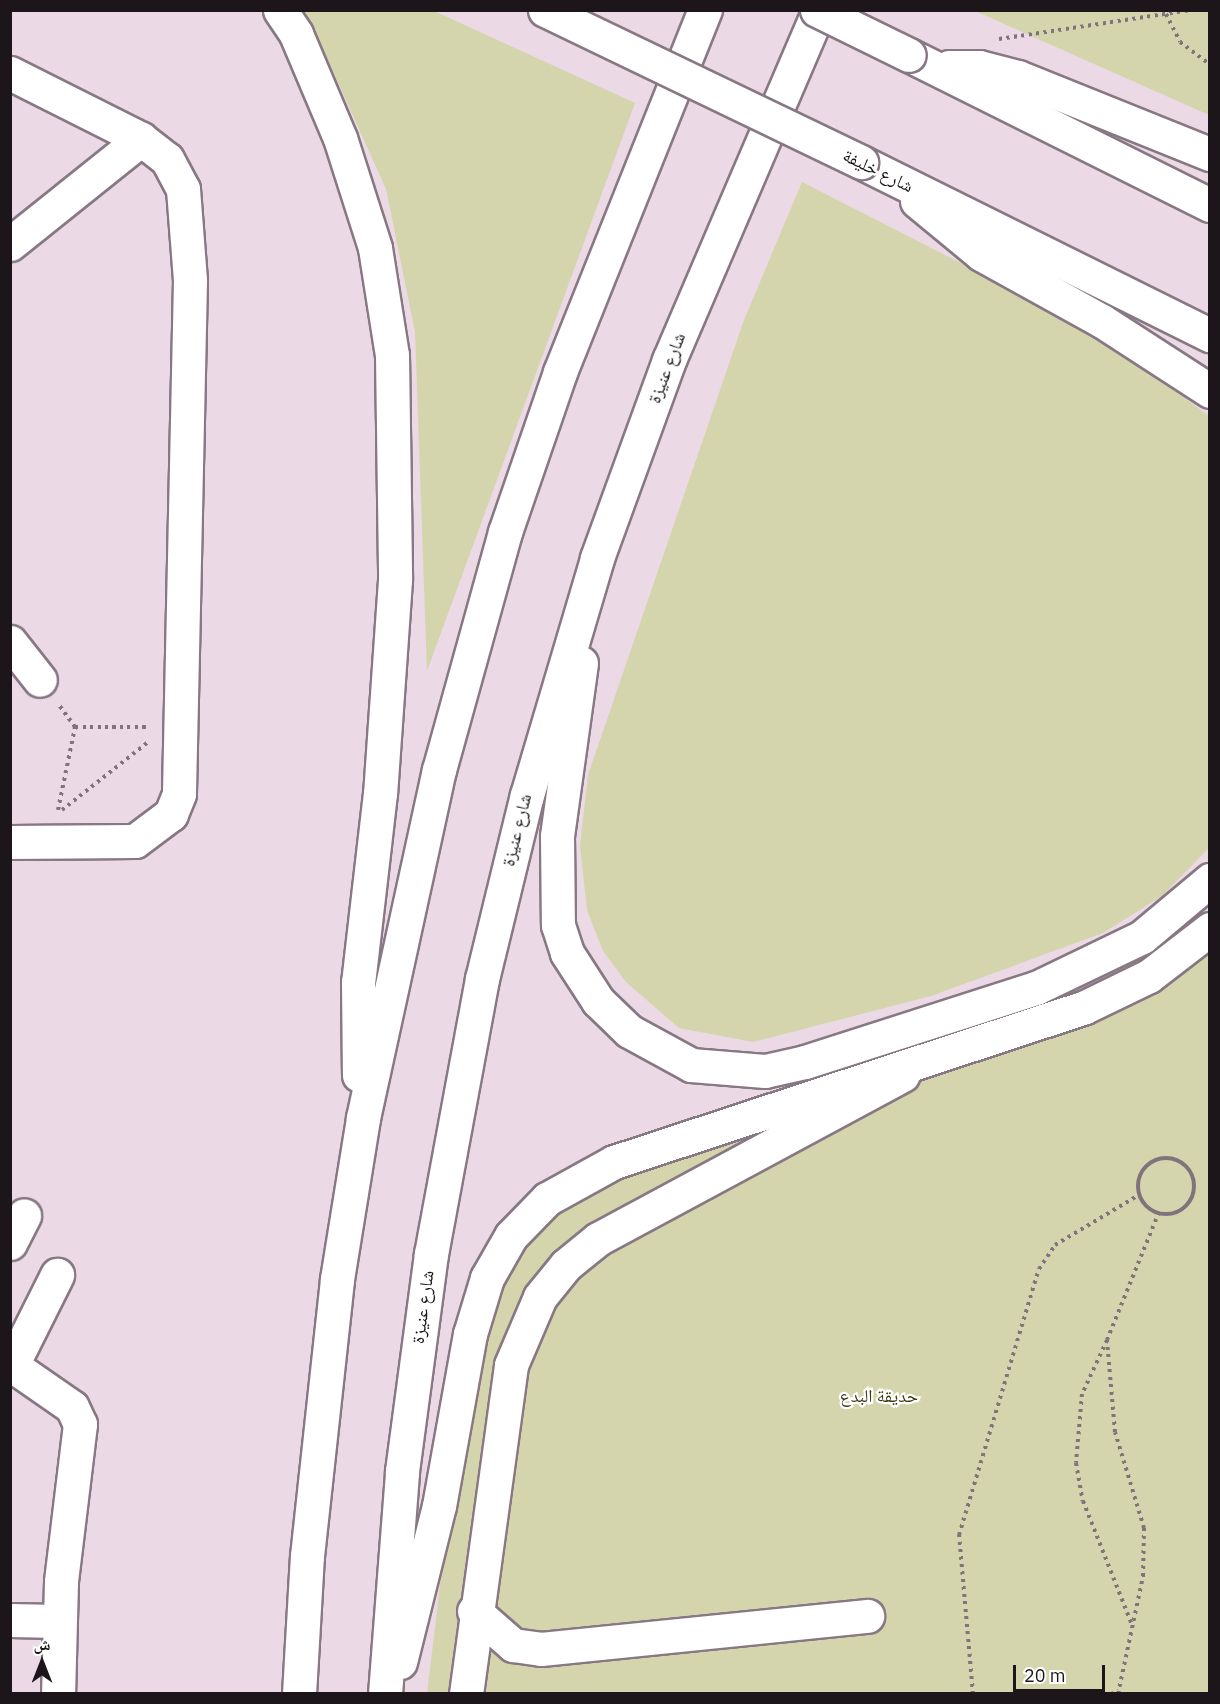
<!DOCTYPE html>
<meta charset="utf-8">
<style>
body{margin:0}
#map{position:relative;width:1220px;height:1704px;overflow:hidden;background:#ebd9e5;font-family:"IBM Plex Sans","Noto Naskh Arabic",sans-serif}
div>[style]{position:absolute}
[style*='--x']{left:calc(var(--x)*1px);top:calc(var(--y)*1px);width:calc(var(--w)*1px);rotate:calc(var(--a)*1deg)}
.green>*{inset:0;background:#d4d5ac}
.path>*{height:4px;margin-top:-2px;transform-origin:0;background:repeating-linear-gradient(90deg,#80747c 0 3px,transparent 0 7.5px)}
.path>.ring{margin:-2px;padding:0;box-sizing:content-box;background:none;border:4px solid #80747c;border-radius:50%}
.roads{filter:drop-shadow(2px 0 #877883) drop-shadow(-2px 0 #877883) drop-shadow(0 2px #877883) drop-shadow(0 -2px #877883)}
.minor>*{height:33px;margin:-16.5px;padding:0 16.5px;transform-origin:16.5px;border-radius:16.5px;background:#fff}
.major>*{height:33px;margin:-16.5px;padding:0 16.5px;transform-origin:16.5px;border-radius:16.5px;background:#fff}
.bridges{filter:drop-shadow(2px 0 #877883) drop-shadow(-2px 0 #877883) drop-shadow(0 2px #877883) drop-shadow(0 -2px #877883)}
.major-bridge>*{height:33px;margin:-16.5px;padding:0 16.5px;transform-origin:16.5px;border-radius:16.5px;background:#fff}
span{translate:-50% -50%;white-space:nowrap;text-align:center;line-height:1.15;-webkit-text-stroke:4.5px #fff;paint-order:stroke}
.street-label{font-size:18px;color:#1c161a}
.park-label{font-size:18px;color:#3a3912}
.frame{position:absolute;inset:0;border:12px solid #1c161a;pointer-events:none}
.north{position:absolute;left:12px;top:1632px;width:60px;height:60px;-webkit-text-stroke:4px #fff;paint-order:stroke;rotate:0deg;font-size:16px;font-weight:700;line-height:24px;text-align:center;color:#1c161a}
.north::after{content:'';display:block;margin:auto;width:21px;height:27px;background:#1c161a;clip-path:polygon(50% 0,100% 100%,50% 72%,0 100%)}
.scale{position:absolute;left:1013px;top:1665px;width:92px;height:27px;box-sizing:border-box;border:3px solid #1c161a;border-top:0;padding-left:8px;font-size:18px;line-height:21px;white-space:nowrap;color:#1c161a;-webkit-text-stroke:4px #fff;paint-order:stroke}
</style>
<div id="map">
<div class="green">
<div style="clip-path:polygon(297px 11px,434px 11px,635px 103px,427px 671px,415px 332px,386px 189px,322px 47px)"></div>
<div style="clip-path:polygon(975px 11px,1209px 11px,1209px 115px)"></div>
<div style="clip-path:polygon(802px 182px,1092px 330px,1209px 416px,1209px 848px,1162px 896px,1103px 933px,931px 996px,753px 1042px,679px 1028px,626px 982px,603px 951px,587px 910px,580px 846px,588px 775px,744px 320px)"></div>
<div style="clip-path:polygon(1209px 944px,1209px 1693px,427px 1694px,449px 1509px,482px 1313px,520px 1247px,565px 1199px)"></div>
</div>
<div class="path">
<div style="--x:1166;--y:14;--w:31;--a:63"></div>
<div style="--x:1180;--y:42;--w:38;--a:37"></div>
<div style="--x:999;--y:39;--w:194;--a:-8.6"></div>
<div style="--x:75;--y:727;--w:74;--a:0"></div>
<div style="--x:58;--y:810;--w:85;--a:-78.4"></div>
<div style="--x:75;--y:727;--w:29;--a:-126"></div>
<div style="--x:62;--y:810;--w:110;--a:-38.3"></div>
<div class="ring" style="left:1138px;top:1158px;width:52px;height:52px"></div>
<div style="--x:1107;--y:1340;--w:60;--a:114.8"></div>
<div style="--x:1082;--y:1394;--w:69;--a:95"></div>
<div style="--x:1076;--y:1463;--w:39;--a:80"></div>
<div style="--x:1083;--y:1501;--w:133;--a:68.4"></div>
<div style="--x:973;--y:1694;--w:160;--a:-95"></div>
<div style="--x:959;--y:1535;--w:278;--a:-73.3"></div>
<div style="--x:1039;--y:1269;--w:29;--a:-56"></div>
<div style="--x:1055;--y:1245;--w:98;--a:-30.8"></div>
<div style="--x:1111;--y:1694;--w:8;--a:-23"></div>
<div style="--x:1118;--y:1694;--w:121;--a:-78"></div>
<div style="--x:1143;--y:1576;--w:48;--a:-88.8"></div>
<div style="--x:1144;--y:1528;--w:100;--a:-106.8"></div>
<div style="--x:1115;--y:1432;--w:92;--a:-95"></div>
<div style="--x:1107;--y:1340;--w:138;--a:-67.9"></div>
</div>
<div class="roads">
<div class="minor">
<div style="--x:10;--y:73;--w:147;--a:26.7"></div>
<div style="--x:141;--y:139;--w:33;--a:38"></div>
<div style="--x:167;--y:159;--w:34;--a:62"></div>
<div style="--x:183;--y:189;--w:91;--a:85.6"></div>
<div style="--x:190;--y:280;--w:514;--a:91.23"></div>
<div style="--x:179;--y:794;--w:22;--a:112"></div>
<div style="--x:171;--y:814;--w:45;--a:143.1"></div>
<div style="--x:135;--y:841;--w:125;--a:179.5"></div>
<div style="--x:10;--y:244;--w:168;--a:-38.7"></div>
<div style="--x:10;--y:642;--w:48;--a:51.7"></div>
<div style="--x:10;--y:1243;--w:31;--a:-63"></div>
<div style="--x:10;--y:1364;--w:75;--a:34.7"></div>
<div style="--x:72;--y:1407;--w:19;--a:65"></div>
<div style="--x:80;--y:1424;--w:159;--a:96.9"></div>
<div style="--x:61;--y:1582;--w:112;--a:91.5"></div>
<div style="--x:12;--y:1365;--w:101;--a:-63.4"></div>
<div style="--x:474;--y:1611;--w:52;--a:41.1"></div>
<div style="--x:513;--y:1645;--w:28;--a:8"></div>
<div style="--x:541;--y:1649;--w:328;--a:-5.8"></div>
<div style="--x:10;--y:1620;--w:48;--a:1.2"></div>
<div style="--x:466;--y:1694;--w:332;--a:-82.2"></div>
<div style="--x:511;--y:1365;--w:74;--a:-66.9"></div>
<div style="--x:540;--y:1297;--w:41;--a:-50.9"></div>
<div style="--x:566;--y:1265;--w:41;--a:-39.1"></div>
<div style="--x:598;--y:1239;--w:346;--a:-28.3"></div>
</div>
<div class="major">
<div style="--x:280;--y:10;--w:29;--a:56"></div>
<div style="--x:296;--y:34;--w:113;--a:67.1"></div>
<div style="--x:340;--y:138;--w:115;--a:72.3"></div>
<div style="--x:375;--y:248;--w:108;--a:81"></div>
<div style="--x:392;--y:355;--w:225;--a:89.2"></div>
<div style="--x:395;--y:580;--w:214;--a:94"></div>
<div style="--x:380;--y:793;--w:190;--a:96.6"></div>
<div style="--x:358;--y:982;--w:93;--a:89.4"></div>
<div style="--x:909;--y:55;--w:336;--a:26.5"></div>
<div style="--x:949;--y:67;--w:30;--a:0"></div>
<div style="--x:979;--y:67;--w:40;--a:14.4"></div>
<div style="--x:1018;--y:77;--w:207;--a:21.9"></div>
<div style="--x:861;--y:162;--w:390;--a:26.4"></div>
<div style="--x:917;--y:201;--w:83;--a:39.6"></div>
<div style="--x:981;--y:254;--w:138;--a:29"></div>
<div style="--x:1102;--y:321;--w:129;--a:32.9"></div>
<div style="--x:581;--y:663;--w:175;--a:97.9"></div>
<div style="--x:557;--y:836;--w:89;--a:89.4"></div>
<div style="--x:558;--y:925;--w:29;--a:72"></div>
<div style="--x:567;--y:953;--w:57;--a:57.1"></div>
<div style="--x:598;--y:1001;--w:43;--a:44.1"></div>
<div style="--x:629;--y:1031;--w:71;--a:28.7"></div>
<div style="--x:691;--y:1065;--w:74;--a:4.6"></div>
<div style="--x:765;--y:1071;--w:41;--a:-12.7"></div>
<div style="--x:805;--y:1062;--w:243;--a:-17.8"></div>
<div style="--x:1036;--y:988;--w:118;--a:-25.7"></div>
<div style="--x:1142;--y:937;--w:89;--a:-40"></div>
<div style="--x:400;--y:1662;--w:161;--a:-76"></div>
<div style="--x:439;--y:1506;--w:175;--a:-79.8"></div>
<div style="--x:470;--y:1334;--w:59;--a:-73.1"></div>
<div style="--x:487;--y:1278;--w:48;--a:-60.3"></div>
<div style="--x:511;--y:1236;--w:52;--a:-45.8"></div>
<div style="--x:547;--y:1199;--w:77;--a:-28.9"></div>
<div style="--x:614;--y:1162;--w:494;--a:-18.2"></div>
<div style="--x:1083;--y:1008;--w:73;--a:-25.9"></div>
<div style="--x:1149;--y:976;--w:77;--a:-37.6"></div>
<div style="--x:299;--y:1694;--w:138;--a:-86.7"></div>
<div style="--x:307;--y:1556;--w:279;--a:-83.8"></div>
<div style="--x:337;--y:1279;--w:163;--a:-80.8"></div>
<div style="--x:363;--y:1118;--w:356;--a:-77.7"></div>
<div style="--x:439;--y:770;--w:247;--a:-74.5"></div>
<div style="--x:505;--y:532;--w:169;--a:-71"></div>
<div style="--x:560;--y:372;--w:390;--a:-68.2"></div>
<div style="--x:385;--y:1694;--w:224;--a:-85.6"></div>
<div style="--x:402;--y:1471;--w:219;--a:-82.4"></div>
<div style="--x:431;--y:1254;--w:280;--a:-79.5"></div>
<div style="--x:482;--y:979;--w:189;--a:-76.3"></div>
<div style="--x:527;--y:795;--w:247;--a:-73.5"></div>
<div style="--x:597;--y:558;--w:211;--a:-70"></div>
<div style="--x:669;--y:360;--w:381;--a:-66.8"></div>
</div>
</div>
<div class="bridges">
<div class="major-bridge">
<div style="--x:545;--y:10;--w:351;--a:25.7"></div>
<div style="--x:817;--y:10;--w:102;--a:26.1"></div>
</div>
</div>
<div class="street-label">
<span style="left:878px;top:171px;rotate:26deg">شارع خليفة</span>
<span style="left:667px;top:368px;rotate:-69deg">شارع عنيزة</span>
<span style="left:517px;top:830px;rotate:-76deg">شارع عنيزة</span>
<span style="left:423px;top:1307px;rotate:-82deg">شارع عنيزة</span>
</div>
<div class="park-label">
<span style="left:879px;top:1396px">حديقة البدع</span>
</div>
<div class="frame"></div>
<div class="north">ش</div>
<div class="scale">20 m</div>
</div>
